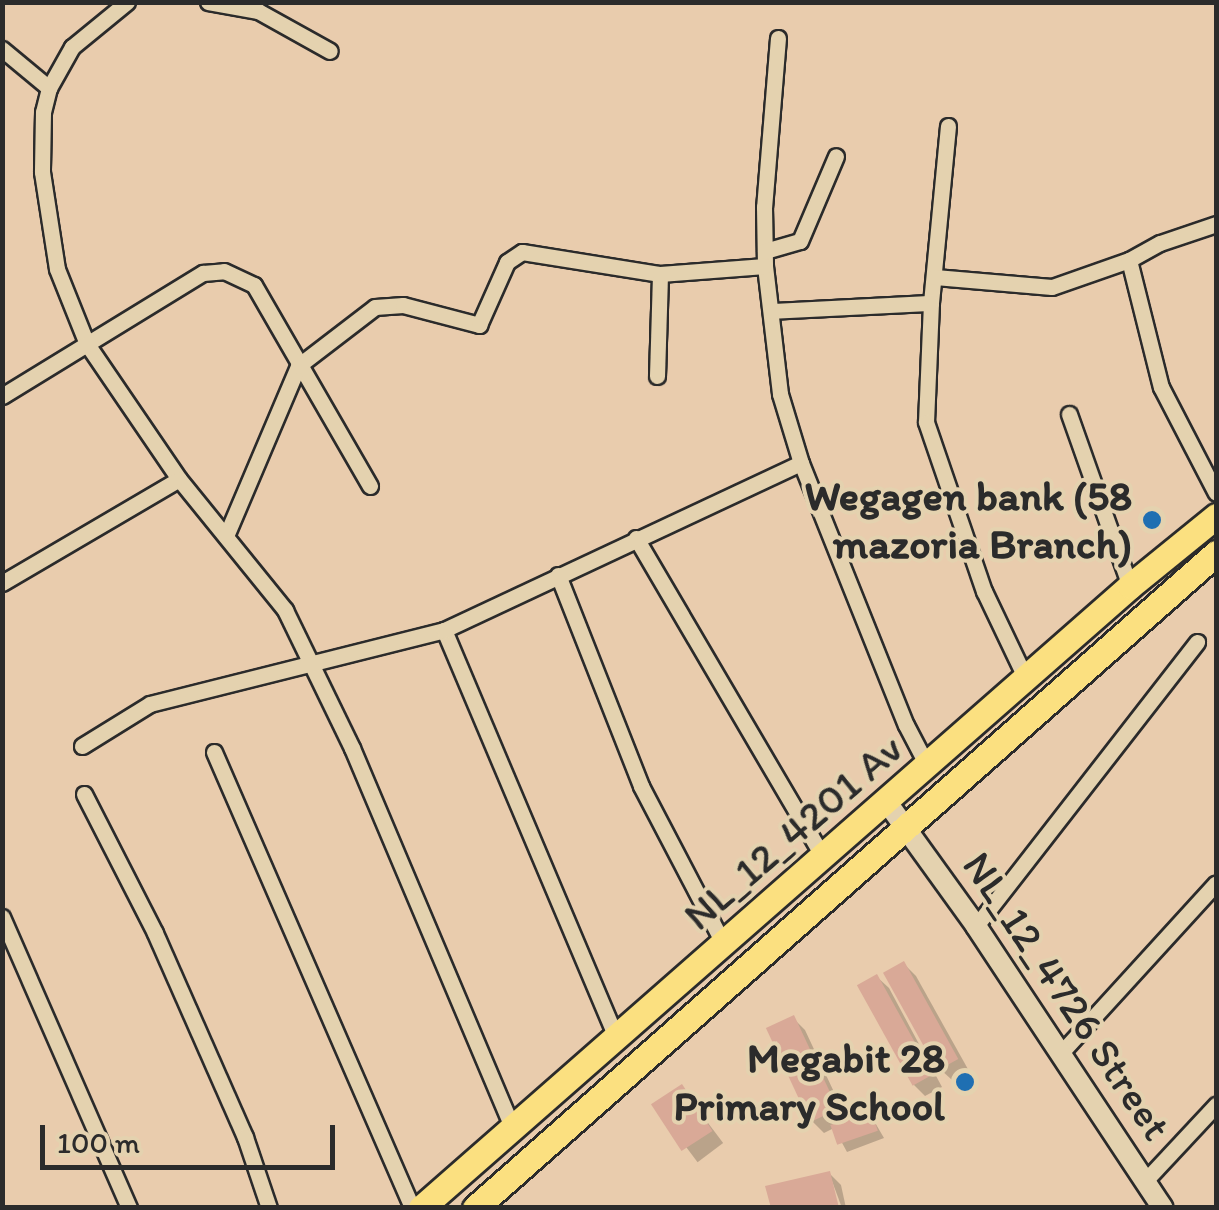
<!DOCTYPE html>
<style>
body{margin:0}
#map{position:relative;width:1219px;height:1210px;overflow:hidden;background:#e9ccad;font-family:Itim,sans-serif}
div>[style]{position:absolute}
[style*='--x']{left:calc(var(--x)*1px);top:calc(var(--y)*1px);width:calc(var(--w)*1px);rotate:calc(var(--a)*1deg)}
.shadow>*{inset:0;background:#0003;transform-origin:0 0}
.building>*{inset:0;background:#d9a997;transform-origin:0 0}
.roads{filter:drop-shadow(2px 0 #2b2b2b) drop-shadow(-2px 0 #2b2b2b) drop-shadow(0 2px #2b2b2b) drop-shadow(0 -2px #2b2b2b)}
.minor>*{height:15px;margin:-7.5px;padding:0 7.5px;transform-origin:7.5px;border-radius:7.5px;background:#e4d2af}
.tertiary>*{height:20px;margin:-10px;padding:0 10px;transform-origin:10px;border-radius:10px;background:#e4d2af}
.primary>*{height:25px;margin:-12.5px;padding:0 12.5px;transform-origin:12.5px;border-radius:12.5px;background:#fbe080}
.dots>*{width:28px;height:28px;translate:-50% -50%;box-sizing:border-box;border:5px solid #e4d2af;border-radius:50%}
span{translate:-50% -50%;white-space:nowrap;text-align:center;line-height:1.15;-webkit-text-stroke:8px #e4d2af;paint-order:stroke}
.poi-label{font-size:42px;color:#2b2b2b;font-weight:700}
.right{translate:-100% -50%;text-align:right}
.street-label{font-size:42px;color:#2b2b2b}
.frame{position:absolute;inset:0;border:5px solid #2b2b2b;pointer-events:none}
.scale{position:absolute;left:40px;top:1125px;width:295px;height:45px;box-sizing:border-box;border:5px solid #2b2b2b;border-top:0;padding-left:12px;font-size:30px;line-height:35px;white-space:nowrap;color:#2b2b2b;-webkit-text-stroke:8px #e4d2af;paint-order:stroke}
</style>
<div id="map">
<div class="shadow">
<div style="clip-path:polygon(904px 964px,916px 976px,969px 1071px,952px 1080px,940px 1069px)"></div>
<div style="clip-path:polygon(877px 977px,889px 988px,942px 1087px,925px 1096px,913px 1084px)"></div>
<div style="clip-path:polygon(793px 1018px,805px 1030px,848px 1122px,870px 1114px,884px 1138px,847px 1152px,834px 1128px,824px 1133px,812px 1121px)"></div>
<div style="left:681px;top:1087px;width:70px;height:32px;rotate:53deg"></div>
<div style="clip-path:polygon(829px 1173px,841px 1185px,846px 1208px,842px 1208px)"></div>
</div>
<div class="building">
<div style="left:904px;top:961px;width:112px;height:24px;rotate:61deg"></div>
<div style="left:877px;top:974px;width:115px;height:23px;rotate:61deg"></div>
<div style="left:794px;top:1015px;width:104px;height:31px;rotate:65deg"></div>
<div style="left:682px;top:1084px;width:56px;height:37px;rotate:57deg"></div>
<div style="left:871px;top:1111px;width:21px;height:43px;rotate:71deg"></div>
<div style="clip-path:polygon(830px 1171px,839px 1208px,771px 1208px,765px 1186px)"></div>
</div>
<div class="roads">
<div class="minor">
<div style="--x:127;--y:2;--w:71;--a:140.7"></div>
<div style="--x:72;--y:47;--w:47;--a:119.3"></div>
<div style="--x:49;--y:88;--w:25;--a:104"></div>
<div style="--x:43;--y:112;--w:60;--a:91"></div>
<div style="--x:42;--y:172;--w:98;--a:81.2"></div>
<div style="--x:57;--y:269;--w:81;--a:68.2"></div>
<div style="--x:87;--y:344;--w:163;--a:55.7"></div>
<div style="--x:179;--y:479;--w:169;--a:51"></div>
<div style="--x:285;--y:610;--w:153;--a:64.1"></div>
<div style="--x:352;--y:748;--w:415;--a:67.1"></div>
<div style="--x:208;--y:2;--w:51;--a:10.2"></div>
<div style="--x:258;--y:11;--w:82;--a:29.1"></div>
<div style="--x:778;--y:38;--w:170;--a:94.7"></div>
<div style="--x:764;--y:207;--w:59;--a:89"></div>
<div style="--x:765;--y:266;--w:129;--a:83.3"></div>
<div style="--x:780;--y:394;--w:72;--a:73.1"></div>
<div style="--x:801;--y:463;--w:282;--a:68.2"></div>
<div style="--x:906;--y:725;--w:47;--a:62.4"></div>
<div style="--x:2;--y:49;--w:61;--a:39.7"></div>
<div style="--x:948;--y:126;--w:178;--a:95.5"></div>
<div style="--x:931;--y:303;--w:119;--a:92.4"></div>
<div style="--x:926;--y:422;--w:179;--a:71.1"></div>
<div style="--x:984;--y:591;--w:98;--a:64.5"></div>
<div style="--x:765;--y:251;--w:36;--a:-16"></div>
<div style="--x:800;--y:241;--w:92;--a:-67"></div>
<div style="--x:1129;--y:260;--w:35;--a:-29"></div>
<div style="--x:1160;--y:243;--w:59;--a:-18.7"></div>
<div style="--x:935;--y:277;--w:117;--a:4.9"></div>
<div style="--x:1052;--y:287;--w:82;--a:-19.3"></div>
<div style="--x:1129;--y:260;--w:131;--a:75.9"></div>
<div style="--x:1161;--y:387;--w:119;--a:62.6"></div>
<div style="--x:771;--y:311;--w:160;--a:-2.9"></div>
<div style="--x:657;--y:376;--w:102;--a:-88.3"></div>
<div style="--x:2;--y:396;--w:236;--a:-31.5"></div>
<div style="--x:203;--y:273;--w:21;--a:-5"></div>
<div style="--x:224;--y:271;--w:33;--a:25"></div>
<div style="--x:254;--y:285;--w:232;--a:60"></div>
<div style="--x:1069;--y:414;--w:182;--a:70.5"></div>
<div style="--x:226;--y:536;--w:185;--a:-67"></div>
<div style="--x:298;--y:366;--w:97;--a:-37.5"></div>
<div style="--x:375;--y:307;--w:28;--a:-4"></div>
<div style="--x:403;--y:305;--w:79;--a:14.7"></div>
<div style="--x:479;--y:325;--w:69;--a:-66"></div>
<div style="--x:507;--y:262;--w:18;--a:-34"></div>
<div style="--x:522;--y:252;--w:140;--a:9.1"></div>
<div style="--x:660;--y:274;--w:105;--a:-4.4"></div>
<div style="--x:636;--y:538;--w:370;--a:59.6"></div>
<div style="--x:558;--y:575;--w:227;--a:68.5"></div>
<div style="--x:641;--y:786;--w:179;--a:62.4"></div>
<div style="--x:2;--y:583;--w:205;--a:-30.4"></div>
<div style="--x:444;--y:630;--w:445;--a:67.1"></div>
<div style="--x:82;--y:746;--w:80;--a:-31.7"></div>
<div style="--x:150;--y:704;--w:303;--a:-14.1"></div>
<div style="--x:444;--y:630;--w:394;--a:-25.1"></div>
<div style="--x:214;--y:752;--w:497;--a:66.5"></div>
<div style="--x:84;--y:794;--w:156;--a:62.9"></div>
<div style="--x:155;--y:933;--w:223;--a:66.2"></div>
<div style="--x:245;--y:1137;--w:75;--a:71.3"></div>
<div style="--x:2;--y:917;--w:318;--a:66.4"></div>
<div style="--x:976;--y:926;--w:360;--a:-52.1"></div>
<div style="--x:1060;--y:1054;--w:231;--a:-47.6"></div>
<div style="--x:1146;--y:1180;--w:103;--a:-47"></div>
</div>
<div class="tertiary">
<div style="--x:886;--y:801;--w:154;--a:54.2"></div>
<div style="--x:976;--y:926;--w:338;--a:56.5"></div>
</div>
<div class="primary">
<div style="--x:421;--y:1208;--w:943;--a:-41.26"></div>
<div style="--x:1130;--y:586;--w:111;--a:-39.1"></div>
<div style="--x:475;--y:1208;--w:989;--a:-41.47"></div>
</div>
</div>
<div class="dots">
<div style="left:1152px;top:520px;background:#1f6fb2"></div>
<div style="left:965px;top:1082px;background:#1f6fb2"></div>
</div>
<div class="poi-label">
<span class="right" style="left:1132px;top:520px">Wegagen bank (58<br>mazoria Branch)</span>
<span class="right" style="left:945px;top:1082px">Megabit 28<br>Primary School</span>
</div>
<div class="street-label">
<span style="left:793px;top:832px;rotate:-41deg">NL_12_4201 Av</span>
<span style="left:1067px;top:996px;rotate:56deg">NL_12_4726 Street</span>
</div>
<div class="frame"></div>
<div class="scale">100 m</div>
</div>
